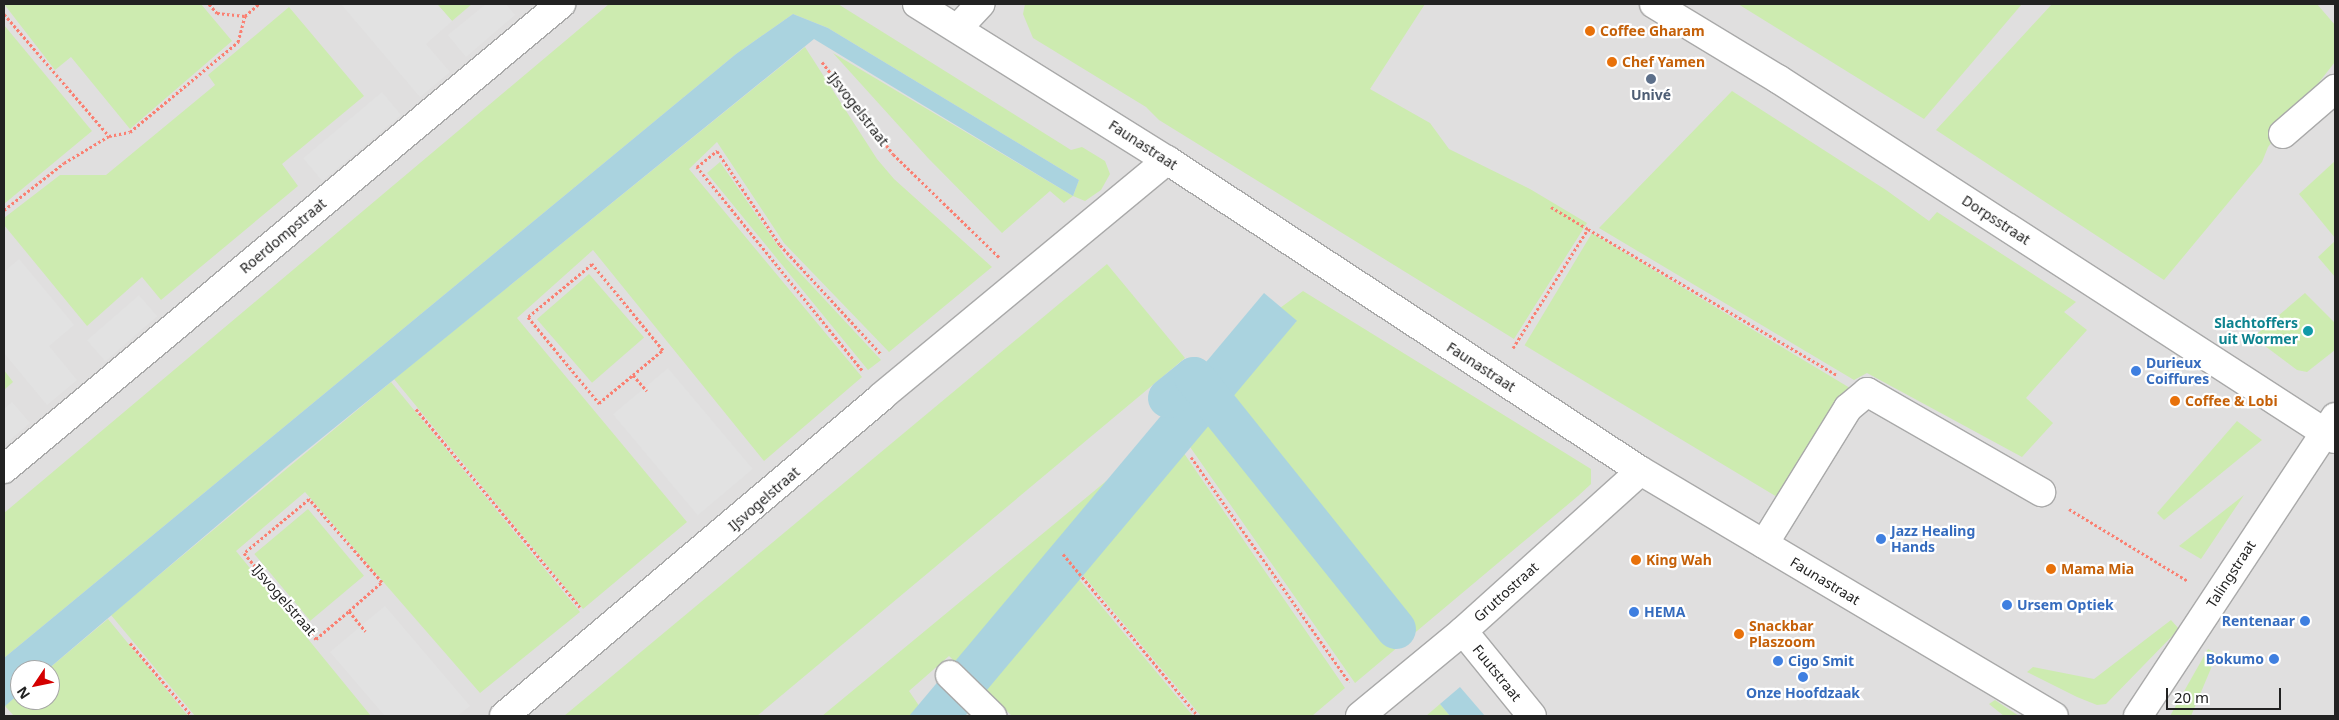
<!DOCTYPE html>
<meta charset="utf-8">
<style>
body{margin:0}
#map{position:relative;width:2339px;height:720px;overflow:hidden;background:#f2efe9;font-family:"Noto Sans",sans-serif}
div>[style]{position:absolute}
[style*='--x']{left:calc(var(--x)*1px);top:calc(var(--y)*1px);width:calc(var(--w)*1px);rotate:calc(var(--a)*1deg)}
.residential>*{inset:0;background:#e0dfdf}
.grass>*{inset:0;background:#cdebb0;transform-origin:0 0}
.parking>*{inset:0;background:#e2e2e2;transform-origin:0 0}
.water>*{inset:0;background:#aad3df;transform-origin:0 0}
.canal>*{height:40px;margin:-20px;padding:0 20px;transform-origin:20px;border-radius:20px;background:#aad3df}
.path>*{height:3px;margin-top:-1.5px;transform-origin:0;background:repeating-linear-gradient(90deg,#fa8072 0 2.5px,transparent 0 5px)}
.roads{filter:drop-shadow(1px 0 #a9a9a9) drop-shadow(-1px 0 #a9a9a9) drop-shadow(0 1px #a9a9a9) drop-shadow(0 -1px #a9a9a9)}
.minor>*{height:28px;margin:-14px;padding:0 14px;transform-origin:14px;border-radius:14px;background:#fff}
.dots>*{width:14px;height:14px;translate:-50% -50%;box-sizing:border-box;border:2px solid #fff;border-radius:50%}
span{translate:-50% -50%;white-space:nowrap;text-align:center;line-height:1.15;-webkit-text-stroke:4.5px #fff;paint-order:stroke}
.food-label{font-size:14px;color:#c56008;font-weight:700}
.left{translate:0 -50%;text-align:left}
.service-label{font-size:14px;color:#4e5e75;font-weight:700}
.street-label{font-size:14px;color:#222}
.culture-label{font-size:14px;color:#0d838f;font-weight:700}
.right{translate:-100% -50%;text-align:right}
.shop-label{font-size:14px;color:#366cbe;font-weight:700}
.frame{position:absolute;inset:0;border:5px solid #222;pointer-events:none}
.north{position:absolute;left:10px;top:660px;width:50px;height:50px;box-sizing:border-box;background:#fff;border:1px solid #a7a7a7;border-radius:50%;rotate:236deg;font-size:14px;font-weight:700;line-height:20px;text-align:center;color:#222}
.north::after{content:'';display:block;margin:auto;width:18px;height:22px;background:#d40000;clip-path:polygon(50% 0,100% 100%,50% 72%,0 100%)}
.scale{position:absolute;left:2166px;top:688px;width:115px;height:22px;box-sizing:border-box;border:2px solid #222;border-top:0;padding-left:6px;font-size:15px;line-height:18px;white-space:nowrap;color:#222;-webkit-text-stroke:4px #fff;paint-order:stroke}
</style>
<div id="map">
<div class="residential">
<div style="clip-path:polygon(evenodd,4px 4px,2335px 4px,2335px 716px,4px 716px,4px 4px,20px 670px,50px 670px,50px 700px,20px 700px,20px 670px)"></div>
</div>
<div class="grass">
<div style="clip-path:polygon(4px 4px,201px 4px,232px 41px,130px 129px,71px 57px,55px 70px)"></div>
<div style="clip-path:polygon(437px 4px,472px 4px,452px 21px)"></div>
<div style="clip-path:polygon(609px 4px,838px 4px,1071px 150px,1082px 147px,1105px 161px,1110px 174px,1101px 190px,1085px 201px,1073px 196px,1064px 203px,1050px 191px,1002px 233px,928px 158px,833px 53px,1073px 196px,1079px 180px,828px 28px,793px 14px,736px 54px,4px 658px,4px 513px)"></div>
<div style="clip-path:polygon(1025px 4px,1425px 4px,1370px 89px,1430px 123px,1449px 149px,1530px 189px,1587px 223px,1514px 339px,1159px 120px,1146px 107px,1033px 38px,1023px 14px)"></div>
<div style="clip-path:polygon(1738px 4px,2022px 4px,1924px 119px)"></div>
<div style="clip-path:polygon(2052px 4px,2317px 4px,2335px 25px,2335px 62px,2268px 147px,2262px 162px,2164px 280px,1936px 130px)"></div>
<div style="clip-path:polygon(289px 7px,364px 96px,282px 164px,298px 186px,161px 300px,142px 277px,87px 326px,4px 225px,4px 218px,60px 175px,106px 175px,215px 85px,208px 75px)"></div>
<div style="clip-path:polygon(4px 25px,92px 131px,4px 204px)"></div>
<div style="clip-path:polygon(805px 47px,877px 159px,894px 179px,992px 267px,889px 352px,784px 243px,717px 142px,689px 169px,862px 377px,764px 461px,593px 250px,517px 318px,687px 522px,583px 609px,394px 379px)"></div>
<div style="clip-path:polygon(1732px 91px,1886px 190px,1929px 221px,1937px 212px,2076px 302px,2064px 312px,2087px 330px,2026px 398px,2053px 423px,2022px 457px,1867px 373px,1854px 380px,1599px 228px)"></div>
<div style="clip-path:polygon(2335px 161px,2335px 238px,2299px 194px)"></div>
<div style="clip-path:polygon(720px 162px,786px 258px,881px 360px,868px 370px,707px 173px)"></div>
<div style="left:1592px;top:233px;width:300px;height:131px;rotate:31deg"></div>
<div style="clip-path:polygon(2335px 241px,2335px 277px,2318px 257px)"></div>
<div style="clip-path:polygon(1107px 264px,1185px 358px,757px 716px,564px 716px)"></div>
<div style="left:589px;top:274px;width:84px;height:69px;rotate:49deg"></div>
<div style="clip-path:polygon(1303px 291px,1591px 469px,1591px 484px,1578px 496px,1355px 683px,1174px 424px,1296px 322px,1280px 308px)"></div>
<div style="clip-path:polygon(2305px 293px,2335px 323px,2335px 350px,2307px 372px,2297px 370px,2253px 337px)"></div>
<div style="clip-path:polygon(4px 370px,13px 382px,4px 390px)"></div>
<div style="clip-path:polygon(391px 382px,580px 612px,480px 693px,305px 492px,236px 551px,371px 716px,195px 716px,111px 615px)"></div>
<div style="clip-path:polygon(2237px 421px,2262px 440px,2164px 520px,2157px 513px)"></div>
<div style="clip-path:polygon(1168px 430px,1345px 688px,1312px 716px,1201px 716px,1062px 550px,1058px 554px,1193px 716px,1012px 716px,949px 656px,909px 691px,926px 716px,822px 716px)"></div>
<div style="clip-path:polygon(2244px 495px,2201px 559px,2179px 546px)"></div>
<div style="left:308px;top:509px;width:87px;height:70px;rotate:50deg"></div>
<div style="clip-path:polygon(108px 619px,188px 716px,14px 716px,5px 706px,20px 693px,20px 700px,50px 700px,50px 670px,47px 670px)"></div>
<div style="clip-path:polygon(2171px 620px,2179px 629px,2106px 704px,2097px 705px,2077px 697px,2027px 672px,2033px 667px,2094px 679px)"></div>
<div style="clip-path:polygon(2208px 649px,2217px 654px,2191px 716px,2170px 716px)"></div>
<div style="clip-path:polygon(1995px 700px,2019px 716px,2004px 716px,1989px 704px)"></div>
<div style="clip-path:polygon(1440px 704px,1450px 716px,1426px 716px)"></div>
</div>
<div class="parking">
<div style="clip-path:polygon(341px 4px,437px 4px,452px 21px,426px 44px,450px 72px,420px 97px)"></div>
<div style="clip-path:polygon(486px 4px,506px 4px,515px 15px,466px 57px,448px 35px)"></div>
<div style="left:382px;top:92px;width:30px;height:103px;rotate:50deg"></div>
<div style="clip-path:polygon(19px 259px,74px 325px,49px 346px,77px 380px,47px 405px,4px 353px,4px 272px)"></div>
<div style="left:139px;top:295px;width:28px;height:69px;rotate:49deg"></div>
<div style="left:668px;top:368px;width:132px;height:72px;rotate:50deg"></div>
<div style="clip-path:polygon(12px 402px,30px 423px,4px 445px,4px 409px)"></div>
<div style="clip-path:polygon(385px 606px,470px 706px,457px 716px,385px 716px,330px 652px)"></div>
</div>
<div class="water">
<div style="clip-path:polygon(793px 14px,828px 28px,1079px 180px,1073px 196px,814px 39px,286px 467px,47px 670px,20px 670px,20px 693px,4px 707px,4px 658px,736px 54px)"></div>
<div style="left:1264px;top:293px;width:43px;height:660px;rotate:40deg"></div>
<div style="clip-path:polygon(1460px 687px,1485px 716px,1450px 716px,1440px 704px)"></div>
</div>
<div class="canal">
<div style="--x:1168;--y:398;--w:33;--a:-39"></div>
<div style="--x:1194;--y:377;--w:323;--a:51.3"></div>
</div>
<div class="path">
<div style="--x:209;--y:4;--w:12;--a:48"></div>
<div style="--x:217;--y:13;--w:28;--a:6"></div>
<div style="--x:4;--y:14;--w:161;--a:49.3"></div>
<div style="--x:822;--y:62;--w:116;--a:52.3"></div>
<div style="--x:893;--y:154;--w:148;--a:44.2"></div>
<div style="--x:1551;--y:207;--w:43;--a:30.7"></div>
<div style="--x:4;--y:210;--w:76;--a:-38.1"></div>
<div style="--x:64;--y:163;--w:52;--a:-31"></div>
<div style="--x:109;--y:136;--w:21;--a:-11"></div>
<div style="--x:130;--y:132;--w:141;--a:-39.8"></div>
<div style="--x:238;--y:42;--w:27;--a:-75"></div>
<div style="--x:245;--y:16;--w:18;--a:-41"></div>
<div style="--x:1513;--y:348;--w:141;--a:-57.8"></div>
<div style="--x:1588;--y:229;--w:289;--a:30.4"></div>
<div style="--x:862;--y:370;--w:262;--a:-129.1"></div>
<div style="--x:697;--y:167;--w:26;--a:-39"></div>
<div style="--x:717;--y:151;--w:113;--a:56.2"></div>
<div style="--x:780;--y:245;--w:149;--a:47.2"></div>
<div style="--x:633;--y:375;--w:39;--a:-40"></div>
<div style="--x:663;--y:350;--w:112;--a:-129.5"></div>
<div style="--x:592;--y:264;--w:83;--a:140.4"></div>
<div style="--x:528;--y:317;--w:112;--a:50.5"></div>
<div style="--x:599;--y:403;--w:44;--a:-39.5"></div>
<div style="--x:633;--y:375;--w:21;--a:49"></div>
<div style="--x:416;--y:409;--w:257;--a:50.4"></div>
<div style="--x:1191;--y:457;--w:275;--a:54.9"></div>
<div style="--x:2069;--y:509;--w:139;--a:31.2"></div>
<div style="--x:1063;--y:554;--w:211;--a:50.2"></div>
<div style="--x:349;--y:611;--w:44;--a:-41.3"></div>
<div style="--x:382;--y:582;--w:111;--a:-131.3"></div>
<div style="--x:309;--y:499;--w:85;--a:140.3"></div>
<div style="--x:244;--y:553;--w:112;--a:50.1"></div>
<div style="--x:316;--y:639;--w:43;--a:-40.3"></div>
<div style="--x:349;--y:611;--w:26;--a:51"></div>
<div style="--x:130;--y:643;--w:96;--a:49.7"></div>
</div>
<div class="roads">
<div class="minor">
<div style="--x:917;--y:4;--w:295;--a:32"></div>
<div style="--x:1167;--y:160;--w:567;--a:33.27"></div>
<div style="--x:1641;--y:471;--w:480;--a:30.7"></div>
<div style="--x:1654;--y:4;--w:145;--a:31.2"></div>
<div style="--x:1778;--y:79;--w:663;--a:32.88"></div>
<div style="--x:958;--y:28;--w:33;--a:-47"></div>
<div style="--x:2283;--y:134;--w:69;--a:-40.9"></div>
<div style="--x:4;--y:469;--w:726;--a:-39.86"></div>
<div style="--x:1764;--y:544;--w:160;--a:-58.3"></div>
<div style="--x:1848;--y:408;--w:25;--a:-40"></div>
<div style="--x:1867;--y:392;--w:201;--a:29.9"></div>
<div style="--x:1463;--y:631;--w:109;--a:50.9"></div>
<div style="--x:950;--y:675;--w:59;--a:44.3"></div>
<div style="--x:504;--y:716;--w:495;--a:-40.2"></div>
<div style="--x:882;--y:396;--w:370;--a:-39.6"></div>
<div style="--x:1360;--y:716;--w:134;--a:-39.5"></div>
<div style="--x:1463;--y:631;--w:239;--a:-42"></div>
<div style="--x:2138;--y:716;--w:358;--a:-56.6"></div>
</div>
</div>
<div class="dots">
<div style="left:1590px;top:31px;background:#e8710a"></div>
<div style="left:1612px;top:62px;background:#e8710a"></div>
<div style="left:1651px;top:79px;background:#5c6f8a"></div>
<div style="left:2308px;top:331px;background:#0f9aa8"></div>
<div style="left:2136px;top:371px;background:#3f7fe0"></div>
<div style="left:2175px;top:401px;background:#e8710a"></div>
<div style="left:1881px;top:539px;background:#3f7fe0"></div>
<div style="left:1636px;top:560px;background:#e8710a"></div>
<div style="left:2051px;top:569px;background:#e8710a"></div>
<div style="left:2007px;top:605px;background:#3f7fe0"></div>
<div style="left:1634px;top:612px;background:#3f7fe0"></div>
<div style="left:2305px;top:621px;background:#3f7fe0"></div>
<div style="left:1739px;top:634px;background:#e8710a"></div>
<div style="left:2274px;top:659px;background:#3f7fe0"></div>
<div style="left:1778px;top:661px;background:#3f7fe0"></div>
<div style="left:1803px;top:677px;background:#3f7fe0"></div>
</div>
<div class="food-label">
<span class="left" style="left:1600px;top:31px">Coffee Gharam</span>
<span class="left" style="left:1622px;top:62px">Chef Yamen</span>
<span class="left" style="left:2185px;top:401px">Coffee &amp; Lobi</span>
<span class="left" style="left:1646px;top:560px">King Wah</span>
<span class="left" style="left:2061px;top:569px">Mama Mia</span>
<span class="left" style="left:1749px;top:634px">Snackbar<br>Plaszoom</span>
</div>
<div class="service-label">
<span style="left:1651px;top:95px">Univé</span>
</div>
<div class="street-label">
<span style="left:858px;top:109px;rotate:52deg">IJsvogelstraat</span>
<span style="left:1143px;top:145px;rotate:33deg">Faunastraat</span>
<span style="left:1996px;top:220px;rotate:33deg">Dorpsstraat</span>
<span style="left:283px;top:236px;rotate:-40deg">Roerdompstraat</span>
<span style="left:1481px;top:367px;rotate:33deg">Faunastraat</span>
<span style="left:764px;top:499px;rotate:-41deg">IJsvogelstraat</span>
<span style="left:2231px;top:574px;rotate:-57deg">Talingstraat</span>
<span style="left:1825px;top:581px;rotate:31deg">Faunastraat</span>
<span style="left:1506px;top:592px;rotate:-42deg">Gruttostraat</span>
<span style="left:284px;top:600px;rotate:49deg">IJsvogelstraat</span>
<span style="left:1497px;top:673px;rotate:51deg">Fuutstraat</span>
</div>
<div class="culture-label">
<span class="right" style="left:2298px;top:331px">Slachtoffers<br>uit Wormer</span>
</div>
<div class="shop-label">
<span class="left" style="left:2146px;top:371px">Durieux<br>Coiffures</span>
<span class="left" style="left:1891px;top:539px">Jazz Healing<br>Hands</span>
<span class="left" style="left:2017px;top:605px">Ursem Optiek</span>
<span class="left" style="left:1644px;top:612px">HEMA</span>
<span class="right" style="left:2295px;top:621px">Rentenaar</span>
<span class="right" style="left:2264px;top:659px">Bokumo</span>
<span class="left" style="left:1788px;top:661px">Cigo Smit</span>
<span style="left:1803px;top:693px">Onze Hoofdzaak</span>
</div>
<div class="frame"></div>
<div class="north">N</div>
<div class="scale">20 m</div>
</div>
